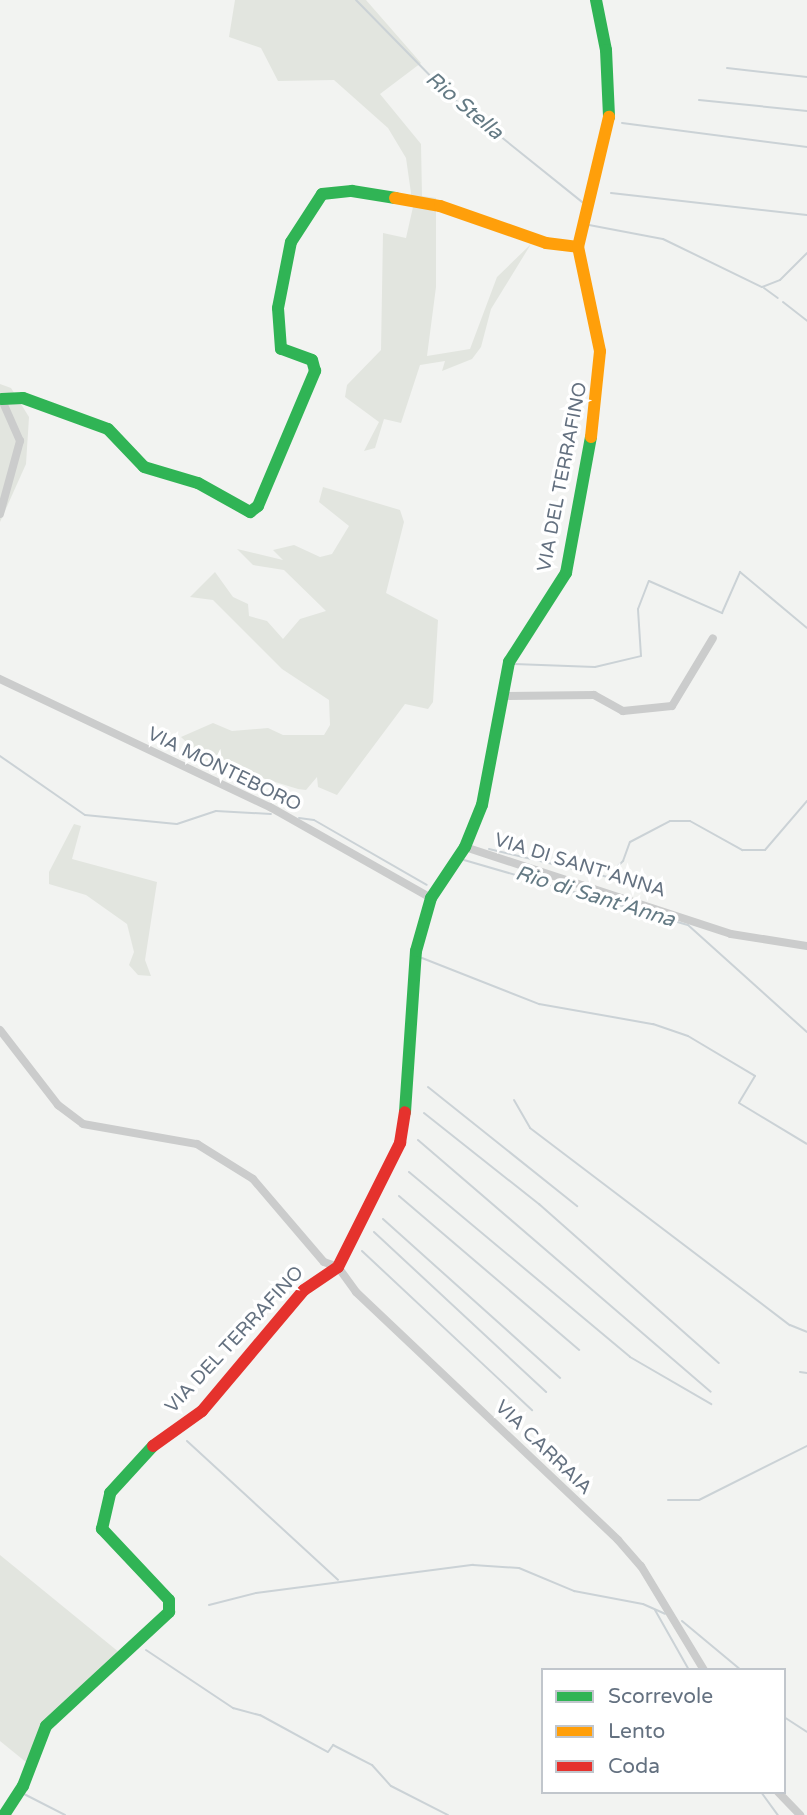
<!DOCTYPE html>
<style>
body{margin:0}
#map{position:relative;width:807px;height:1815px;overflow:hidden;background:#f2f3f1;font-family:"Varela Round",sans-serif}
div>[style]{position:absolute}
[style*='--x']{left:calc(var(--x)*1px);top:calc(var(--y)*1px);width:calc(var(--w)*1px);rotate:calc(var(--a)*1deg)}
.green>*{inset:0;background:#e2e5df}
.stream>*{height:2px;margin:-1px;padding:0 1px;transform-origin:1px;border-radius:1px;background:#cbd2d6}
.street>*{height:8px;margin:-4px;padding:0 4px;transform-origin:4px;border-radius:4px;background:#cbcccc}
.fast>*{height:12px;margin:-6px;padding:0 6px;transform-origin:6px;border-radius:6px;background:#30b455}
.slow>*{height:12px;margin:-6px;padding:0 6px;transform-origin:6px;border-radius:6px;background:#ff9f0a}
.jam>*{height:12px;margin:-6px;padding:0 6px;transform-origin:6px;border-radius:6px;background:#e5322d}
span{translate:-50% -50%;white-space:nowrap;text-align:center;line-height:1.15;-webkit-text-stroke:7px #fff;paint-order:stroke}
.street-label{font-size:19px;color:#647180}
.water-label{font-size:21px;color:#647a84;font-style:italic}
.legend{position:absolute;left:541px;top:1668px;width:245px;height:126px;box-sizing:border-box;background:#fff;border:2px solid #c1c6cc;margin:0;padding:9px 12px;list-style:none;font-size:21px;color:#647180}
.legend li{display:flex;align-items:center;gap:14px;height:35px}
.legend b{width:35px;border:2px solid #c1c6cc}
</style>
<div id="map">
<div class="green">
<div style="clip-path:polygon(235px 0,366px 0,421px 63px,380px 94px,421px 144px,422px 196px,436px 198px,436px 287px,427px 356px,470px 349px,497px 277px,531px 244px,491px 309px,481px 347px,472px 359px,442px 371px,445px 361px,420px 365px,401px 423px,384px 419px,375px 448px,364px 451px,379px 422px,345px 397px,347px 385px,381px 350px,383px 233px,406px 238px,413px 207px,406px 158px,388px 128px,334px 80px,278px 81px,261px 48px,229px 37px)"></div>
<div style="clip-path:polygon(0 384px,11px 388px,29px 417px,26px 464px,0 522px)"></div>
<div style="clip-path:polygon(323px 487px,400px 510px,404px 522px,386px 593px,438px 620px,433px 702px,428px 709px,405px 704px,337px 795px,318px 787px,317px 777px,306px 790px,298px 789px,207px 761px,181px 737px,213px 723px,232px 731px,268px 728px,283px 735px,324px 735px,330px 725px,329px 700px,282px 669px,213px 600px,190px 597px,215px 572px,233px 597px,248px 604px,249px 616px,267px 621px,283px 639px,300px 619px,326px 611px,284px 570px,253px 565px,237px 549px,283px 560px,273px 550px,294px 545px,320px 557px,332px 554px,349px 526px,319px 502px)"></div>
<div style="clip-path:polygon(74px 824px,81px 826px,72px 859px,157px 882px,145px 960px,151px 976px,138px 975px,129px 965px,134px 952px,127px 924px,86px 895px,49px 884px,49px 872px)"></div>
<div style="clip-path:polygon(0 1555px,120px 1653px,55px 1714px,32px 1767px,0 1741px)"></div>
</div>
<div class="stream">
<div style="--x:356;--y:0;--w:133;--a:45.6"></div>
<div style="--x:449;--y:95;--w:171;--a:38.8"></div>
<div style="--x:727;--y:68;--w:81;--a:6.4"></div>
<div style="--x:699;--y:100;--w:109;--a:5.8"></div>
<div style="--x:622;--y:123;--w:187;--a:7.4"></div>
<div style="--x:611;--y:193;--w:197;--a:6.4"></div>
<div style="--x:589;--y:225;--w:75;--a:10.7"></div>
<div style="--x:663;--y:239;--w:110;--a:25.9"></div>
<div style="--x:762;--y:287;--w:19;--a:-21"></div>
<div style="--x:780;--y:280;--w:38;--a:-45"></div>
<div style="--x:764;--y:288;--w:17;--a:36"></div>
<div style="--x:783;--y:302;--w:31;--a:38"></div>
<div style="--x:514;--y:664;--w:81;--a:2.1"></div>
<div style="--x:595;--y:667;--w:47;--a:-13.4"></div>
<div style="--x:641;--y:656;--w:47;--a:-93.7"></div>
<div style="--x:638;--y:609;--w:30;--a:-69"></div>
<div style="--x:649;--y:581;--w:80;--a:23.7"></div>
<div style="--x:722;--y:613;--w:45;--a:-66.3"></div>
<div style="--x:740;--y:572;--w:87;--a:39.9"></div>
<div style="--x:0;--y:756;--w:103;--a:34.8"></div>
<div style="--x:85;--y:815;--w:92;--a:5.6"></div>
<div style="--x:177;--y:824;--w:41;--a:-18.4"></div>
<div style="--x:216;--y:811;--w:55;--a:3.1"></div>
<div style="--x:299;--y:818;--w:15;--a:8"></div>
<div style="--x:314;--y:820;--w:130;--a:29.9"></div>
<div style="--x:489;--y:849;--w:121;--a:13.3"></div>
<div style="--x:607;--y:877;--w:23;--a:-45"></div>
<div style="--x:623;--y:861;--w:20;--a:-70"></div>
<div style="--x:630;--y:842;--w:45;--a:-27.7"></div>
<div style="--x:670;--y:821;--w:20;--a:0"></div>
<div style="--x:690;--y:821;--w:60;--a:29.1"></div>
<div style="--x:742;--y:850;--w:23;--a:0"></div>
<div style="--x:765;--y:850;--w:65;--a:-49.4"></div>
<div style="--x:464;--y:860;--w:233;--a:16.2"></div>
<div style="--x:688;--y:925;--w:160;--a:42"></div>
<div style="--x:422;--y:958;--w:126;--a:21.5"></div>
<div style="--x:539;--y:1004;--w:116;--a:10"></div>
<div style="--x:653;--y:1024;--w:37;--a:19"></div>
<div style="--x:688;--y:1036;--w:78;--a:30.8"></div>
<div style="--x:755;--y:1076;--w:31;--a:121"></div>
<div style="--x:739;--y:1103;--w:79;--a:31.1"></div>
<div style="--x:428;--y:1087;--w:191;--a:38.6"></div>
<div style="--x:514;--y:1100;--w:32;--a:60"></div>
<div style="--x:530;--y:1128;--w:326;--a:37.2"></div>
<div style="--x:790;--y:1325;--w:18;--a:22"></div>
<div style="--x:424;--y:1113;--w:147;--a:38.4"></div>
<div style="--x:539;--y:1204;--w:240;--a:41.5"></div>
<div style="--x:418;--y:1140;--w:386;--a:40.7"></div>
<div style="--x:409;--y:1172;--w:288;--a:39.9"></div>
<div style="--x:630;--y:1357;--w:94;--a:30.1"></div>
<div style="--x:399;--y:1196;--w:237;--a:40.5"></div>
<div style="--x:383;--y:1219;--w:238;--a:41.9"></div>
<div style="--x:374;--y:1232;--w:235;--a:42.9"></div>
<div style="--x:362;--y:1251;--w:233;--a:43.1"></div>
<div style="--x:800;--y:1372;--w:7;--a:8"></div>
<div style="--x:187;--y:1441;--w:205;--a:42.6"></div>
<div style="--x:668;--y:1500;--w:31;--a:0"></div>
<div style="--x:699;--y:1500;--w:121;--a:-26.6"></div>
<div style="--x:209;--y:1605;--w:49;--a:-14.3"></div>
<div style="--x:256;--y:1593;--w:219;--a:-7.4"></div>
<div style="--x:473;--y:1565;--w:46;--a:3.7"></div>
<div style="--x:519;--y:1568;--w:60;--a:22.7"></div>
<div style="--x:574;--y:1591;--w:70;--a:10.7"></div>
<div style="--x:643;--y:1604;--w:24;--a:24"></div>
<div style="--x:655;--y:1610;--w:69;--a:60.5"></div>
<div style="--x:682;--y:1621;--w:77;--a:39.7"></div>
<div style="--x:146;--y:1650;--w:105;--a:33.7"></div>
<div style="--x:233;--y:1708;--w:28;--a:15"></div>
<div style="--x:260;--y:1715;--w:77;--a:28.6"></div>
<div style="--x:328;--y:1752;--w:9;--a:-54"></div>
<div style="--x:333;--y:1745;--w:44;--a:27.1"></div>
<div style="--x:372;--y:1765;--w:28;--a:48"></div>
<div style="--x:391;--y:1786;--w:64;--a:27"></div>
<div style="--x:784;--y:1717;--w:27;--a:33"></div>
<div style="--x:761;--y:1792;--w:29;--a:54"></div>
<div style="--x:24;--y:1794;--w:46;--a:27.1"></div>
</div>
<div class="street">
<div style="--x:0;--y:514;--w:76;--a:-74.7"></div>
<div style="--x:20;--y:441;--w:47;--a:-113.8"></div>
<div style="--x:0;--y:679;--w:299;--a:25.4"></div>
<div style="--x:270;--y:807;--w:185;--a:29.5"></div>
<div style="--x:502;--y:696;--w:92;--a:-0.6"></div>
<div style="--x:594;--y:695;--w:33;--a:29"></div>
<div style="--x:623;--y:711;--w:49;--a:-5.8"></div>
<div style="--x:672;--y:706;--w:79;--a:-58.9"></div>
<div style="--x:465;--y:847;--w:280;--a:18.1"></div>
<div style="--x:731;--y:934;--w:77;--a:9"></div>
<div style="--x:0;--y:1030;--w:95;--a:52.3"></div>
<div style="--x:58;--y:1105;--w:31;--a:37"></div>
<div style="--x:83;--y:1124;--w:116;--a:10"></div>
<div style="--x:197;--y:1144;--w:66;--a:32"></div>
<div style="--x:253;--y:1179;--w:109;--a:49.5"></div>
<div style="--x:324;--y:1262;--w:15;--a:20"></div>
<div style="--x:338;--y:1267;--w:31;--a:54"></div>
<div style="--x:356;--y:1292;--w:361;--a:43.4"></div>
<div style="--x:618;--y:1540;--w:35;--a:49"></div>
<div style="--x:641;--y:1566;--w:122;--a:58.8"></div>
<div style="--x:778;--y:1792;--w:32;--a:46"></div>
</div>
<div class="fast">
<div style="--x:596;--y:0;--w:51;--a:78.7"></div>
<div style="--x:606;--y:50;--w:67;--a:87.4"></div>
<div style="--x:2;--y:399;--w:21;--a:-3"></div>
<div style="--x:23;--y:398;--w:90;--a:20"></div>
<div style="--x:108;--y:429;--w:52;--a:46.5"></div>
<div style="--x:144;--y:467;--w:56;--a:16.5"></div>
<div style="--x:198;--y:483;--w:60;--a:29.1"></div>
<div style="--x:250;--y:512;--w:10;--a:-37"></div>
<div style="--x:258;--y:506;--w:147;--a:-67.1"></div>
<div style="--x:315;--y:371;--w:11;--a:-105"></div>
<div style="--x:312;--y:360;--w:33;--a:-160"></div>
<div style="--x:281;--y:349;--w:41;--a:-94.2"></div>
<div style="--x:278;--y:308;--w:67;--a:-78.9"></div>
<div style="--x:291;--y:242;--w:57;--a:-57.1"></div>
<div style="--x:322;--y:194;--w:30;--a:-6"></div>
<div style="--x:352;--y:191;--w:44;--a:9.2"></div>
<div style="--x:405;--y:1112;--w:161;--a:-86.1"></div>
<div style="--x:416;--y:951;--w:55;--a:-74.2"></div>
<div style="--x:431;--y:898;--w:61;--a:-56.3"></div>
<div style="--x:465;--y:847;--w:45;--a:-68"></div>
<div style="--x:482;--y:805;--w:146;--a:-79.3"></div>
<div style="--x:509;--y:662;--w:106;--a:-57.4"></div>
<div style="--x:566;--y:573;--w:138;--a:-79.6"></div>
<div style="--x:4;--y:1815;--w:35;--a:-57"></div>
<div style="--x:23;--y:1786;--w:64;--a:-69"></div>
<div style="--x:46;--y:1726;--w:168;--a:-42.8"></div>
<div style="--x:169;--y:1612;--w:12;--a:-90"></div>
<div style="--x:169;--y:1600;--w:98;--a:-133.3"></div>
<div style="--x:102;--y:1529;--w:37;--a:-77"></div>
<div style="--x:110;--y:1493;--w:64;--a:-47.5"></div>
</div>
<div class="slow">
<div style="--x:395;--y:198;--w:46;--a:10.1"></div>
<div style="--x:440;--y:206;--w:112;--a:19.2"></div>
<div style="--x:546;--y:243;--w:32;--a:7"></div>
<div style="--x:591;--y:437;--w:86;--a:-84"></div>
<div style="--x:600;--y:351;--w:106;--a:-101.9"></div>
<div style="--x:578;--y:247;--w:134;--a:-76.6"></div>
</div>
<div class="jam">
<div style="--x:153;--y:1446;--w:60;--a:-35.5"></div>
<div style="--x:202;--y:1411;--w:158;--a:-49.9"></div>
<div style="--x:304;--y:1290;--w:41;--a:-34.1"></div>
<div style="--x:338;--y:1267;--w:139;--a:-63.4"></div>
<div style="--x:400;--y:1143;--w:31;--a:-81"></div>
</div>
<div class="street-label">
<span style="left:563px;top:477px;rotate:-79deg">VIA DEL TERRAFINO</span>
<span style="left:224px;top:770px;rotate:26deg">VIA MONTEBORO</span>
<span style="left:580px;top:866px;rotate:17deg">VIA DI SANT'ANNA</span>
<span style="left:235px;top:1340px;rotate:-47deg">VIA DEL TERRAFINO</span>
<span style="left:543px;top:1448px;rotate:44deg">VIA CARRAIA</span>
</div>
<div class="water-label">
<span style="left:464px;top:106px;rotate:40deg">Rio Stella</span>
<span style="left:595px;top:897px;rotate:17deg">Rio di Sant'Anna</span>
</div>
<ul class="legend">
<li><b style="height:9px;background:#30b455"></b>Scorrevole</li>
<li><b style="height:9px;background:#ff9f0a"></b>Lento</li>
<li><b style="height:9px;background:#e5322d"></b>Coda</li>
</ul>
</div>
